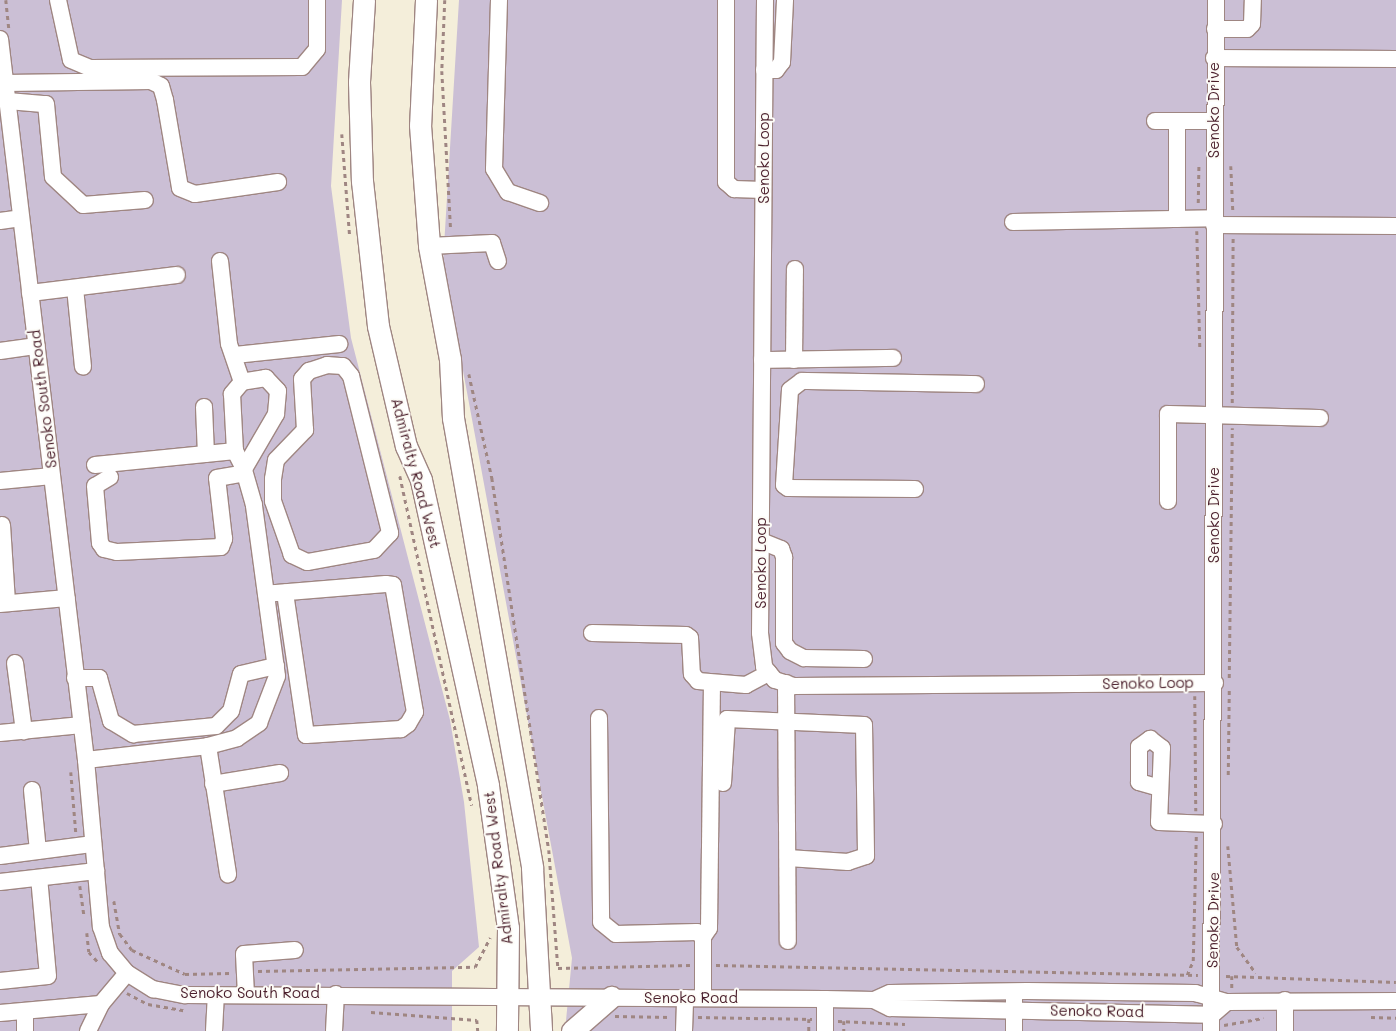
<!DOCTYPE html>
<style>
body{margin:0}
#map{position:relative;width:1396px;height:1031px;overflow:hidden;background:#f4eeda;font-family:Mali,sans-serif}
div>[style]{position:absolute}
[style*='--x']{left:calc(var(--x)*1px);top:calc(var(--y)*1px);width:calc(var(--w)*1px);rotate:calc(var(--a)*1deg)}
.industrial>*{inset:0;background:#cbbfd5}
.path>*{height:2.5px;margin-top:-1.25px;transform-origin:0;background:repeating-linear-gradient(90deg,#9f8682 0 4px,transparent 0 8px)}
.roads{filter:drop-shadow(1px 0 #9f8682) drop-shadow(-1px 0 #9f8682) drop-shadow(0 1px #9f8682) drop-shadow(0 -1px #9f8682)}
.minor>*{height:16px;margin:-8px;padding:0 8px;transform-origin:8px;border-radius:8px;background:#fff}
.major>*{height:21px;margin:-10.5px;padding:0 10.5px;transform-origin:10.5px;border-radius:10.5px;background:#fff}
span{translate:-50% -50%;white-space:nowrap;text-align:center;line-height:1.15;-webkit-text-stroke:4px #fdfcf7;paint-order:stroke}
.street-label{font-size:15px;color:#4a1f2b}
</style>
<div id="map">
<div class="industrial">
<div style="clip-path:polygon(0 0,342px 0,331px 186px,351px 338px,450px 720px,464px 802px,479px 947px,452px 971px,452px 1031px,0 1031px)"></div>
<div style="clip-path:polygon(459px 0,1396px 0,1396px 1031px,565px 1031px,572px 958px,443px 263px)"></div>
</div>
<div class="path">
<div style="--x:6;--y:0;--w:28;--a:84"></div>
<div style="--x:445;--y:0;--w:71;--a:92.4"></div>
<div style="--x:442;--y:71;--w:160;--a:86.8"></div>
<div style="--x:342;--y:134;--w:104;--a:85.6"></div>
<div style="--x:1231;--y:166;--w:44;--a:87.4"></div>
<div style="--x:1198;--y:203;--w:39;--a:-89"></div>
<div style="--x:1197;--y:231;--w:118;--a:88.5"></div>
<div style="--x:469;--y:374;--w:107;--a:77.5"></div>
<div style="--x:492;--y:478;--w:376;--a:81.3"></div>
<div style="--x:549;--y:850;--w:118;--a:85.6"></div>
<div style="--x:558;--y:968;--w:132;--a:-1.3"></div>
<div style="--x:1232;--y:403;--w:165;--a:-89.7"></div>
<div style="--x:400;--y:476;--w:337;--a:77.7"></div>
<div style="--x:1229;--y:678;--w:250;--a:-89.3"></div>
<div style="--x:1195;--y:696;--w:115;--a:89.5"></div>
<div style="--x:71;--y:772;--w:61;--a:85.3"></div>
<div style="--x:1228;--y:775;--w:87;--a:-89.3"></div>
<div style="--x:1228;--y:846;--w:101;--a:84.9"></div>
<div style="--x:1237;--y:947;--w:32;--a:54"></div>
<div style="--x:80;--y:886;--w:29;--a:82"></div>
<div style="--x:114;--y:901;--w:34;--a:80"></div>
<div style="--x:120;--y:934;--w:20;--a:53"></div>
<div style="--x:132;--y:950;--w:58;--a:24.4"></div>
<div style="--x:185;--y:974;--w:45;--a:-1.3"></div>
<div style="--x:87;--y:933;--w:19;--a:84"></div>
<div style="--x:89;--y:952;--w:13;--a:48"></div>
<div style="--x:716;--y:965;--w:482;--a:1.2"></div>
<div style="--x:258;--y:971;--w:217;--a:-1.1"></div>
<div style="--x:475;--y:967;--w:33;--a:-63"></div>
<div style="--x:1187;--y:975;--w:15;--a:-67"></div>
<div style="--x:1193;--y:961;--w:125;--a:-88.6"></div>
<div style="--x:1226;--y:976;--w:170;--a:2"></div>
<div style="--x:1232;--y:976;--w:12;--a:90"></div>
<div style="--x:127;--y:993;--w:24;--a:28"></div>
<div style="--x:148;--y:1004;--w:36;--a:10"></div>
<div style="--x:371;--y:1012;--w:106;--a:4.3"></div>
<div style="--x:477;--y:1020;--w:11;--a:85"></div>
<div style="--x:615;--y:1016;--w:55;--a:1"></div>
<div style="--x:698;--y:1017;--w:114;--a:1"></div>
<div style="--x:1371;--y:1017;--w:25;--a:2"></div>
<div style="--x:809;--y:1019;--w:12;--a:90"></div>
<div style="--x:838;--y:1021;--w:67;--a:2.6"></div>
<div style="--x:844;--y:1021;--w:10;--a:90"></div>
<div style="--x:1224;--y:1025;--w:40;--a:-10"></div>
</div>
<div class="roads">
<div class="minor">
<div style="--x:58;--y:0;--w:61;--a:77.8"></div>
<div style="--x:71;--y:60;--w:21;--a:23"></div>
<div style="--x:90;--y:68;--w:212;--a:-0.3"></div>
<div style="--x:302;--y:67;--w:23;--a:-50"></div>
<div style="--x:317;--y:49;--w:49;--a:-90"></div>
<div style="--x:499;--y:0;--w:169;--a:91.7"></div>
<div style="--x:494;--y:169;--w:27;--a:59"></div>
<div style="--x:508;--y:192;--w:34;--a:19"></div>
<div style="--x:726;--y:0;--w:182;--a:90"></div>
<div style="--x:726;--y:182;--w:11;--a:41"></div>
<div style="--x:734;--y:189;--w:29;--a:2"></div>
<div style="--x:765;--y:0;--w:633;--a:90.45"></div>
<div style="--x:760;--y:633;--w:34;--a:83"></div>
<div style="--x:764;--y:667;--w:17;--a:50"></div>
<div style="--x:775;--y:680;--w:20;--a:18"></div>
<div style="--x:794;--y:686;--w:421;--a:-0.4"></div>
<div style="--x:1215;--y:29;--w:32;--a:0"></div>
<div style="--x:1247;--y:29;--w:7;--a:-45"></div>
<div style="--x:1252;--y:24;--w:24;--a:-88"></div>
<div style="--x:0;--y:39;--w:726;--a:83.2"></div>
<div style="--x:86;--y:760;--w:168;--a:84.9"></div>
<div style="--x:101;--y:927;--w:28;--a:71"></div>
<div style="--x:110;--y:953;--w:26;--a:50"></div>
<div style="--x:127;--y:973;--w:31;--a:32"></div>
<div style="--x:153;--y:989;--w:33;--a:11"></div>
<div style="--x:185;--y:995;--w:640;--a:0.36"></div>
<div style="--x:825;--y:999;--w:49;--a:1.2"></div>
<div style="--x:874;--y:1000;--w:18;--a:27"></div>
<div style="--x:890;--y:1008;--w:322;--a:1.2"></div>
<div style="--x:1212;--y:1015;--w:20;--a:-41"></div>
<div style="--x:1214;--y:58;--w:182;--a:0.3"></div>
<div style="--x:764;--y:70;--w:12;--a:0"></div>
<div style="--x:776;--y:70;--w:10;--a:-53"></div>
<div style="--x:782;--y:62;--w:62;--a:-87.2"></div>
<div style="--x:5;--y:83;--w:146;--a:-0.8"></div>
<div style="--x:151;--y:81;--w:11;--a:27"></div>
<div style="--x:161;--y:86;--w:15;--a:74"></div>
<div style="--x:165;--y:100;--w:89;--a:80.3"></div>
<div style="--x:180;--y:188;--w:16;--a:22"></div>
<div style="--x:195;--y:194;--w:84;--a:-8.2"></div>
<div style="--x:8;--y:101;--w:38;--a:5"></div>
<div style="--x:46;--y:104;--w:73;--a:84.5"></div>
<div style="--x:53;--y:177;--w:41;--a:43"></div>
<div style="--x:83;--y:205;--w:62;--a:-4.6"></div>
<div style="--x:1155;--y:121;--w:58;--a:0"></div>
<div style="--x:1177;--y:219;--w:98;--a:-90"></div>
<div style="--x:0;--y:221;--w:21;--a:-8"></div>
<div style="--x:1013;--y:222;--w:201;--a:-1.1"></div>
<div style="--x:1214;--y:225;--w:182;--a:0.3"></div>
<div style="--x:429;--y:246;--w:63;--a:-2.7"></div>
<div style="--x:492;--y:243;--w:19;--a:72"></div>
<div style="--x:220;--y:261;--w:83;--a:83.8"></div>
<div style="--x:229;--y:344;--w:40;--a:71.1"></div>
<div style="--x:75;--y:288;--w:79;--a:84.2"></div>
<div style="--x:30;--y:293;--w:148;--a:-7"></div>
<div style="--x:0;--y:351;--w:37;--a:-8"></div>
<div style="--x:235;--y:355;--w:105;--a:-6"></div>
<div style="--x:762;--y:360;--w:131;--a:-0.9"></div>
<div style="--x:794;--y:360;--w:91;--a:-89.4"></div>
<div style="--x:327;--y:365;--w:16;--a:4"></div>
<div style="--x:343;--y:366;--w:13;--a:51"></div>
<div style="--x:351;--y:376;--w:162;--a:76"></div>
<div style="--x:390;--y:533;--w:23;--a:133"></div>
<div style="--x:374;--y:550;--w:68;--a:169.8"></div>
<div style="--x:307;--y:562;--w:17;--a:-155"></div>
<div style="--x:292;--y:555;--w:57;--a:-109.4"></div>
<div style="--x:273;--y:501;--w:22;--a:-90"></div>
<div style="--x:273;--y:479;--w:19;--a:-81"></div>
<div style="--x:276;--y:460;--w:42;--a:-46"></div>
<div style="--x:305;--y:430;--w:51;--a:-93.4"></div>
<div style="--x:302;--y:379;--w:11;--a:-49"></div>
<div style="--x:309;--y:371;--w:19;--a:-18"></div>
<div style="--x:204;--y:407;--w:47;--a:87.6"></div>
<div style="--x:95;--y:465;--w:141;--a:-5.7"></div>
<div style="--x:110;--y:477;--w:17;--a:149"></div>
<div style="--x:95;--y:486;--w:57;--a:85"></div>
<div style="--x:100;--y:543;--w:7;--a:56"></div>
<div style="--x:104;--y:549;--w:13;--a:13"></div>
<div style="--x:117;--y:552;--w:104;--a:-2.8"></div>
<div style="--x:221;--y:547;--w:9;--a:-69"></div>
<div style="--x:224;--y:539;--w:61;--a:-96.5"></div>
<div style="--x:217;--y:478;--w:27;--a:-10"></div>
<div style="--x:0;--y:481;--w:52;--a:-5.5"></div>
<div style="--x:915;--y:489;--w:127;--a:-179.5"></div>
<div style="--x:788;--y:488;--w:5;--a:-143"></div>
<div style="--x:784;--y:485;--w:95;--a:-86.4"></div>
<div style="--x:790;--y:390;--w:15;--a:-37"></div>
<div style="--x:802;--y:381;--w:174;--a:1"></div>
<div style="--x:1168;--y:501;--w:87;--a:-90"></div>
<div style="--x:1168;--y:414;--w:152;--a:1.5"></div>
<div style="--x:2;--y:525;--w:78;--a:86.3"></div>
<div style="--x:761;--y:541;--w:22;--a:22"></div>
<div style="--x:781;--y:549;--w:9;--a:69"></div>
<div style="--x:784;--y:557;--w:86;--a:90"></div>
<div style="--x:784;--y:643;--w:10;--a:53"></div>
<div style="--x:790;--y:651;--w:16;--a:27"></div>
<div style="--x:804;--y:658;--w:60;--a:1"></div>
<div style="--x:266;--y:594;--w:10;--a:-6"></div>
<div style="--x:276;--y:593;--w:110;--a:-4.7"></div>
<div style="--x:386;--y:584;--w:7;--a:8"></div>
<div style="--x:393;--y:585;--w:129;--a:80.2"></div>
<div style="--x:415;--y:712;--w:14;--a:120"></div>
<div style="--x:408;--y:724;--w:9;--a:144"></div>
<div style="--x:401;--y:729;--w:95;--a:176.4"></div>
<div style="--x:306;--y:735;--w:144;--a:-98.4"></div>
<div style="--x:0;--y:604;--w:67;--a:-5.1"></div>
<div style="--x:592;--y:633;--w:94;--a:1.2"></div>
<div style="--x:686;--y:635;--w:5;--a:37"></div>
<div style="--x:690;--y:638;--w:36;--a:87"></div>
<div style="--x:692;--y:674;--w:9;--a:49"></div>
<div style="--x:698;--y:681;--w:48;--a:4.8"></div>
<div style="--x:746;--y:685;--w:26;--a:-28"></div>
<div style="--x:15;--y:663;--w:69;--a:82.5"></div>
<div style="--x:75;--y:678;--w:24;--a:0"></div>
<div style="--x:99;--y:678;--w:45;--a:74.4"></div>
<div style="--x:111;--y:721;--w:26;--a:31"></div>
<div style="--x:133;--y:734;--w:83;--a:-5.5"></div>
<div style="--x:216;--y:726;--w:21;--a:-45"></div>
<div style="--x:231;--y:711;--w:38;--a:-75"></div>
<div style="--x:241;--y:674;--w:36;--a:-13"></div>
<div style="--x:786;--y:683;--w:258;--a:89.6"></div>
<div style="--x:599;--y:718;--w:204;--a:89.4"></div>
<div style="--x:601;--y:922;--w:19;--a:39"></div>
<div style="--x:616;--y:934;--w:81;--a:-1.4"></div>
<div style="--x:697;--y:932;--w:8;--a:40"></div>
<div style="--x:703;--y:937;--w:60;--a:90"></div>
<div style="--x:0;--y:733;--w:82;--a:-5.6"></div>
<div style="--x:208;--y:746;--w:130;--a:81.1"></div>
<div style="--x:86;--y:760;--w:123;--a:-6.5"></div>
<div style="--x:208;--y:746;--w:30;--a:-15"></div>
<div style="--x:237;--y:738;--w:27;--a:-34"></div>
<div style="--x:259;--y:723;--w:50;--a:-69"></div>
<div style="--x:277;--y:676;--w:173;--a:-97.7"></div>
<div style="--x:254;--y:505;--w:37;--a:-106"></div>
<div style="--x:244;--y:469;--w:64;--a:-59.8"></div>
<div style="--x:276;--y:414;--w:23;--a:-85"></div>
<div style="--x:278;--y:391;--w:18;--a:-133"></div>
<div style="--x:266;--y:378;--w:24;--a:171"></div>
<div style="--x:242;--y:382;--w:16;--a:130"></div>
<div style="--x:232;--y:394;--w:57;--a:87"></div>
<div style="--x:235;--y:451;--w:20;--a:63"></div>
<div style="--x:723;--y:783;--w:64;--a:-86.4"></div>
<div style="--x:727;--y:719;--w:137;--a:2.5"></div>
<div style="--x:864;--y:725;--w:131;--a:89.1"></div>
<div style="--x:866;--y:856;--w:19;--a:162"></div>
<div style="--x:848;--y:862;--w:60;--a:-176.2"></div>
<div style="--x:213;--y:784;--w:68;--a:-9.3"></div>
<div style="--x:1160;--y:788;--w:22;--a:-164"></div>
<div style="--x:1139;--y:782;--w:35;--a:-90"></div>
<div style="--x:1139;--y:747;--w:14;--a:-36"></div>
<div style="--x:1150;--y:739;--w:15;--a:37"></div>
<div style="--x:1162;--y:748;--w:74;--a:92.3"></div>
<div style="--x:1159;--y:822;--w:55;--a:2.1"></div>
<div style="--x:32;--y:790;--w:61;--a:84.4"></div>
<div style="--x:0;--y:856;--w:94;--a:-7.4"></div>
<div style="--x:0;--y:882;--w:97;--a:-6.5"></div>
<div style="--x:703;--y:937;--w:11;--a:-56"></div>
<div style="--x:709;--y:928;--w:244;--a:-89.3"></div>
<div style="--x:0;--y:981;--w:48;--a:-5.9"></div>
<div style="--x:48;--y:976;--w:98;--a:-95.2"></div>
<div style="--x:246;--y:995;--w:41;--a:-92.8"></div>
<div style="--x:244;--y:954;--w:51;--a:-4.5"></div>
<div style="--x:874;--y:1000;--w:17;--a:-24"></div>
<div style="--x:890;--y:993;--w:137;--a:-0.8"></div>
<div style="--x:1027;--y:991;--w:168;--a:0.7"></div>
<div style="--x:1195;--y:993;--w:33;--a:16"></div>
<div style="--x:1227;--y:1002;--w:169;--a:-0.3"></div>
<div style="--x:25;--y:1011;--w:20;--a:90"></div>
<div style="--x:0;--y:1013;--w:101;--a:-5.1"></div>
<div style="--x:88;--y:1031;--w:30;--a:-64"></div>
<div style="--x:101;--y:1004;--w:40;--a:-50"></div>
<div style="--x:214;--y:1031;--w:36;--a:-87"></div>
<div style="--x:334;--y:1031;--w:37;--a:-87"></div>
<div style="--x:684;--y:1031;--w:33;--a:-88"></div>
<div style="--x:825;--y:1031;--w:32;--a:-90"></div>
<div style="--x:1014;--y:1031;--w:32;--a:-90"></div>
<div style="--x:1211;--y:1031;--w:1031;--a:-89.72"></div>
<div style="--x:1285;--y:1031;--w:31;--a:-90"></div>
</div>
<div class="major">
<div style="--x:364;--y:0;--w:82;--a:93.5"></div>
<div style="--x:359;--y:82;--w:99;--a:88.3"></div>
<div style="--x:362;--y:181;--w:146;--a:83.7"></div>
<div style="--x:378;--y:326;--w:123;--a:76.9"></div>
<div style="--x:406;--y:446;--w:37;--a:66"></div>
<div style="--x:421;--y:480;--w:313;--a:77.6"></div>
<div style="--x:488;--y:786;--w:143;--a:82"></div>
<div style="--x:508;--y:928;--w:103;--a:90.6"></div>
<div style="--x:426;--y:0;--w:125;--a:92.7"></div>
<div style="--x:420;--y:125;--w:121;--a:85.7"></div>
<div style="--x:429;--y:246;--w:115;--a:79.5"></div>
<div style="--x:450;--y:359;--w:59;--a:87.1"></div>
<div style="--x:453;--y:418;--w:457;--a:80"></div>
<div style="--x:532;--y:868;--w:163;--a:86.8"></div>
<div style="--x:572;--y:1031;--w:52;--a:-41.1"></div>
</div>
</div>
<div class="street-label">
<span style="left:1214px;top:110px;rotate:-90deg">Senoko Drive</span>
<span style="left:764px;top:158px;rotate:-90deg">Senoko Loop</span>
<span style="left:43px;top:399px;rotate:-97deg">Senoko South Road</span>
<span style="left:416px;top:473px;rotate:75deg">Admiralty Road West</span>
<span style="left:1214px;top:515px;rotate:-90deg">Senoko Drive</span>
<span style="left:761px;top:563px;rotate:-90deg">Senoko Loop</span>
<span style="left:1148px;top:683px;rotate:-1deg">Senoko Loop</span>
<span style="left:498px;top:868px;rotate:-97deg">Admiralty Road West</span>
<span style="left:1213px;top:920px;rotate:-89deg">Senoko Drive</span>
<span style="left:250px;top:993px">Senoko South Road</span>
<span style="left:691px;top:998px">Senoko Road</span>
<span style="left:1097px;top:1011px;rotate:1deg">Senoko Road</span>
</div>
</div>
